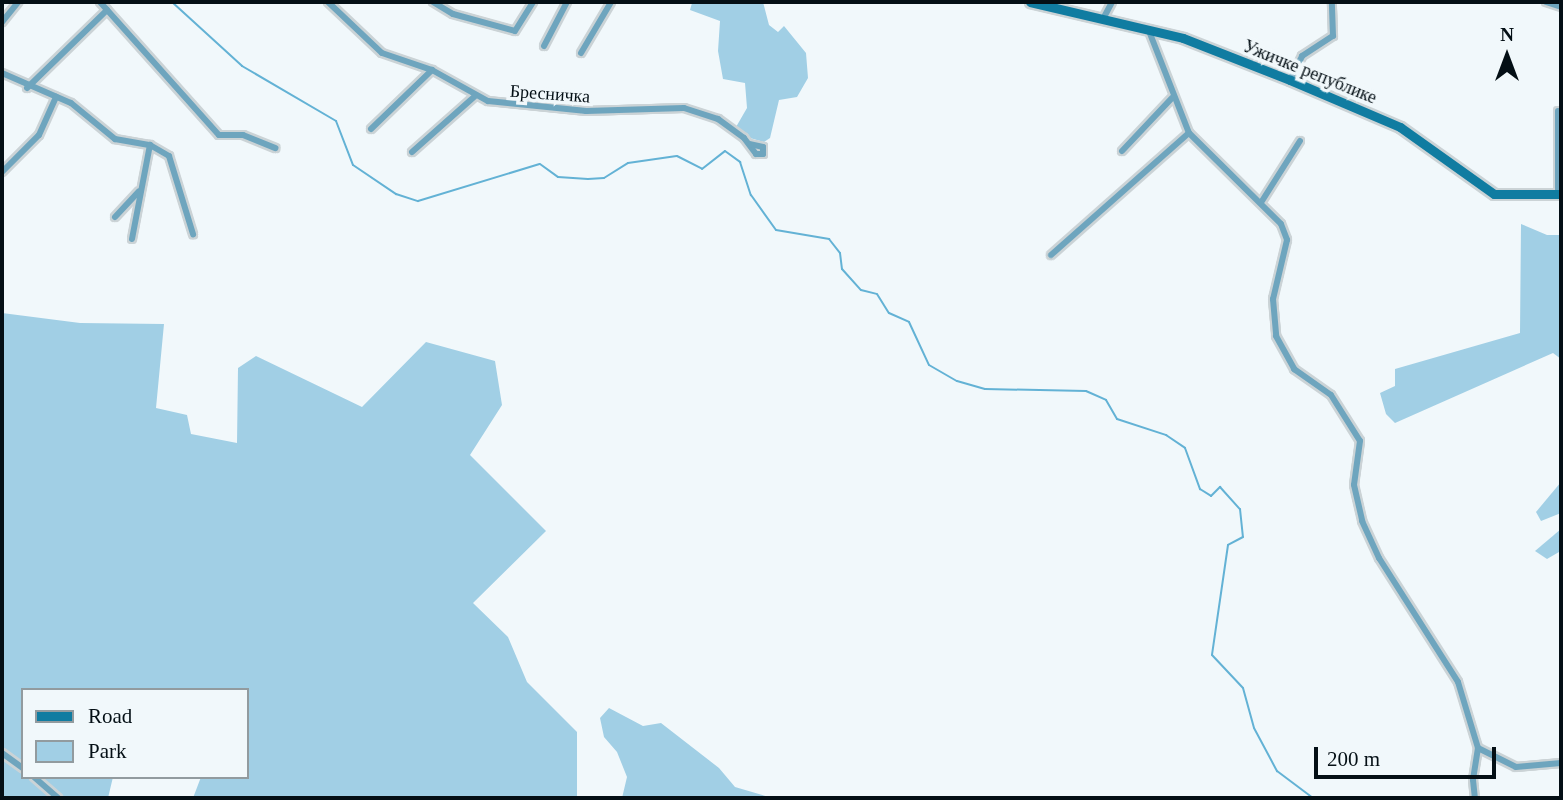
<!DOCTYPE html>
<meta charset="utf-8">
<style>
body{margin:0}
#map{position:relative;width:1563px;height:800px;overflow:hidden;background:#f1f8fb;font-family:"Times New Roman",serif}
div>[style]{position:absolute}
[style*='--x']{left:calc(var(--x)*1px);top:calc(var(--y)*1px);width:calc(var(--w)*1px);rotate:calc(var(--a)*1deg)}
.green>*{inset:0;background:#a1cfe5}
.stream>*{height:2px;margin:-1px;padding:0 1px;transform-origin:1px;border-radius:1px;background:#63b2d5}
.roads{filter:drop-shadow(2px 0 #cbd3d6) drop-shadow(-2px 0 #cbd3d6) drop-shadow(0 2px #cbd3d6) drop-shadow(0 -2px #cbd3d6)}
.street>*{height:6px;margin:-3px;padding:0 3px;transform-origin:3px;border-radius:3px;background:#6ea5be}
.secondary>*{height:9px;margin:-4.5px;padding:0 4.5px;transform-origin:4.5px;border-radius:4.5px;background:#107ca1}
span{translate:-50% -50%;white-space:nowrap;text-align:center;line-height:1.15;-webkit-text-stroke:7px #f1f8fb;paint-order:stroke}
.street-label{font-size:18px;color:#040f15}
.frame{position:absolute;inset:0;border:4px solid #040f15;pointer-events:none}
.legend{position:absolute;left:21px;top:688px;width:228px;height:91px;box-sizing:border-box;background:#f1f8fb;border:2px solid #929b9f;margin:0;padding:9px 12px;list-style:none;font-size:21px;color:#040f15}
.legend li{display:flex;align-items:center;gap:14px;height:35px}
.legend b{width:35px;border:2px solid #929b9f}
.north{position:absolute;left:1472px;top:21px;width:70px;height:70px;-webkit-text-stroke:5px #f1f8fb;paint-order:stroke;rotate:0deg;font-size:19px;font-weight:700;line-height:28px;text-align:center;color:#040f15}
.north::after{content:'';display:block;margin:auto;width:24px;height:32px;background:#040f15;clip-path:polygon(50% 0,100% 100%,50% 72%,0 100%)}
.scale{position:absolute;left:1314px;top:747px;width:182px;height:32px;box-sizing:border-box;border:4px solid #040f15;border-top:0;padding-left:9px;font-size:21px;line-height:24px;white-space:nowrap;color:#040f15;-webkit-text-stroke:5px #f1f8fb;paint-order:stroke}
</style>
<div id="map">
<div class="green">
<div style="clip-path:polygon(686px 2px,763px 2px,769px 25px,778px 32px,784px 26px,806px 53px,808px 78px,797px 97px,779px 100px,770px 138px,764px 142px,750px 138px,736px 127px,747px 108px,745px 83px,723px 79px,718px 51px,720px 21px,690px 10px,692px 3px)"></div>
<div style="clip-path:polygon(1521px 224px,1547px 235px,1561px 235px,1561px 359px,1553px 353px,1395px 423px,1386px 414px,1380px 393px,1395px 386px,1395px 369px,1520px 333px)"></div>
<div style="clip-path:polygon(2px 313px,80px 323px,164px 324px,156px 408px,187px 415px,191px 434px,237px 443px,238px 368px,256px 356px,362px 407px,426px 342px,495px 361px,502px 405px,470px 455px,546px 531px,473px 603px,508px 637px,527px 682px,577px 732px,577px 798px,193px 798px,201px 777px,247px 777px,247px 690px,23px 690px,23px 777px,113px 777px,108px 798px,2px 798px)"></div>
<div style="clip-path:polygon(1561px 482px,1561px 513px,1541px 521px,1536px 512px)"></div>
<div style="clip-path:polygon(1561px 529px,1559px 552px,1547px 559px,1535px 551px)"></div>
<div style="clip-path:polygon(609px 708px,643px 726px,661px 723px,719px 768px,735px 787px,772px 798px,622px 798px,627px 777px,617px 752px,604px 737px,600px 718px)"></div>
</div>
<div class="stream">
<div style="--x:172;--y:2;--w:95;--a:42.4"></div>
<div style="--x:242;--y:66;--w:109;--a:30.3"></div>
<div style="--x:336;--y:121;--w:47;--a:68.9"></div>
<div style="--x:353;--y:165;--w:52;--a:34"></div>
<div style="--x:396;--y:194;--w:23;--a:18"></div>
<div style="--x:418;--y:201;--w:127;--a:-16.9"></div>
<div style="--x:540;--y:164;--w:22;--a:36"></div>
<div style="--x:558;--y:177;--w:30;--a:4"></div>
<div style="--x:588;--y:179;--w:16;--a:-4"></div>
<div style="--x:604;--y:178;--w:28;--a:-32"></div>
<div style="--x:628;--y:163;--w:49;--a:-8.1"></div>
<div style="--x:677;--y:156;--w:28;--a:27"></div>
<div style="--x:702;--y:169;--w:29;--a:-38"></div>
<div style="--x:725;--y:151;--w:19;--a:36"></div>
<div style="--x:740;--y:162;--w:35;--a:72"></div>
<div style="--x:751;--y:195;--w:43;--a:54.5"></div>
<div style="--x:776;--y:230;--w:54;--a:9.6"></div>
<div style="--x:829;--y:239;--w:18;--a:52"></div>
<div style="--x:840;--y:253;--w:16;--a:83"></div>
<div style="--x:842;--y:269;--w:28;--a:48"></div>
<div style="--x:861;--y:290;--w:16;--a:14"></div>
<div style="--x:877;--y:294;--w:22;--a:58"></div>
<div style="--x:889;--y:313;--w:22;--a:24"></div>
<div style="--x:909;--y:322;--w:47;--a:65.1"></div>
<div style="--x:929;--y:365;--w:32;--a:30"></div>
<div style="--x:957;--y:381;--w:29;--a:16"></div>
<div style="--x:985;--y:389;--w:101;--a:1.1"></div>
<div style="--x:1086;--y:391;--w:22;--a:24"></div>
<div style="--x:1106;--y:400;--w:22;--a:60"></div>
<div style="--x:1117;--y:419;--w:52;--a:18.1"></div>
<div style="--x:1166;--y:435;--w:23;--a:34"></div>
<div style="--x:1185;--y:448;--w:44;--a:69.9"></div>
<div style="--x:1200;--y:489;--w:13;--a:32"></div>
<div style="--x:1211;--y:496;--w:13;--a:-45"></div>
<div style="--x:1220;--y:487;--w:30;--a:48"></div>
<div style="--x:1240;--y:509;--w:28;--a:84"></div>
<div style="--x:1243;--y:537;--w:17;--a:152"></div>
<div style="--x:1228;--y:545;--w:111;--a:98.3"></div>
<div style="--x:1212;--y:655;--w:45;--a:46.8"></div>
<div style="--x:1243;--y:688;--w:41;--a:74.6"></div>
<div style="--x:1254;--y:728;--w:49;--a:61.9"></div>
<div style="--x:1277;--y:771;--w:45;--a:36.9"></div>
</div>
<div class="roads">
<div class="street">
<div style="--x:100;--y:2;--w:178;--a:48.2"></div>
<div style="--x:219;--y:135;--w:24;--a:0"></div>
<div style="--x:243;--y:135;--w:35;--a:22"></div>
<div style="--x:328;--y:2;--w:74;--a:43.4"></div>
<div style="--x:382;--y:53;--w:53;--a:18.8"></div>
<div style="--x:432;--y:70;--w:64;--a:29"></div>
<div style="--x:488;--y:101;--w:99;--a:5.8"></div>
<div style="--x:586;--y:111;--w:98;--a:-1.8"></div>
<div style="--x:684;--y:108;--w:36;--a:18"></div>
<div style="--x:718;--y:119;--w:32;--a:36"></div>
<div style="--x:744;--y:138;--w:20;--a:53"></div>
<div style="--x:756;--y:154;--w:7;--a:0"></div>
<div style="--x:763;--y:154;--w:7;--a:-90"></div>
<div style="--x:763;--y:147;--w:13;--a:-167"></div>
<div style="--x:433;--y:2;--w:23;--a:31"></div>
<div style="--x:453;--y:14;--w:64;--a:15.3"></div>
<div style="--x:515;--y:31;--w:34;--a:-58"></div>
<div style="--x:1546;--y:2;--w:16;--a:18"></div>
<div style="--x:1103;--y:19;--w:19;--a:-62"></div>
<div style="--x:2;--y:22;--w:26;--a:-51"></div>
<div style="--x:1149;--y:31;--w:110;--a:68.6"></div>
<div style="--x:1189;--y:133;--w:129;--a:44.7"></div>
<div style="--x:1281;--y:224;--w:17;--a:69"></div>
<div style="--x:1287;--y:240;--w:61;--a:103.3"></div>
<div style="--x:1273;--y:299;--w:37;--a:85"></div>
<div style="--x:1276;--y:336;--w:38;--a:61"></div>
<div style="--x:1294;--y:369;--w:45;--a:35.1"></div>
<div style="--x:1331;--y:395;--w:54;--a:57.8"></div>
<div style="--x:1360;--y:441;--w:44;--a:97.8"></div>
<div style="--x:1354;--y:485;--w:37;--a:77"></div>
<div style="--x:1362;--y:521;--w:41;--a:65.3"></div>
<div style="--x:1379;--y:558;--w:147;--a:57.5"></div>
<div style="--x:1458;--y:682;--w:69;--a:73.1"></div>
<div style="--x:1478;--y:748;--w:32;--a:99"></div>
<div style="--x:1473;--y:780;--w:18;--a:84"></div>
<div style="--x:544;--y:46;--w:50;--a:-62.4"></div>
<div style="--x:581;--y:53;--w:59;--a:-59.5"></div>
<div style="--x:2;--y:73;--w:75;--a:23.5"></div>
<div style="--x:71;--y:103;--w:57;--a:39.3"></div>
<div style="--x:115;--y:139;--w:36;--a:10"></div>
<div style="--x:150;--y:145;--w:22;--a:30"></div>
<div style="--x:169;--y:156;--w:82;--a:72.9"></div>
<div style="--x:1290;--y:80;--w:27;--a:-63"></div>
<div style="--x:1302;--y:56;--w:37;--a:-33"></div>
<div style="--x:1333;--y:36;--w:34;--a:-92"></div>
<div style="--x:27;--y:88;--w:112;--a:-44.3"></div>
<div style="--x:1558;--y:111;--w:84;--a:90"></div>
<div style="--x:371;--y:129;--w:85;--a:-44"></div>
<div style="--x:1122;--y:151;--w:73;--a:-46.7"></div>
<div style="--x:412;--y:152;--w:84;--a:-41.6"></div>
<div style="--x:2;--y:172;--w:52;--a:-45"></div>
<div style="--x:39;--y:135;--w:42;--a:-65.9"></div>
<div style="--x:1262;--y:201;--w:71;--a:-57.7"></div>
<div style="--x:115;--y:217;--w:35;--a:-47"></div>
<div style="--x:132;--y:239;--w:96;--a:-79.2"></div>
<div style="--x:1051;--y:255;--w:184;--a:-41.5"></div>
<div style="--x:1478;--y:748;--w:42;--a:26.6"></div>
<div style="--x:1516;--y:767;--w:45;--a:-5.1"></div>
<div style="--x:2;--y:753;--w:26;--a:36"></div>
<div style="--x:34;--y:777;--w:32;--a:41"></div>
</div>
<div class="secondary">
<div style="--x:1030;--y:2;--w:157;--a:13.2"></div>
<div style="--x:1183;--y:38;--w:115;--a:21.4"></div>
<div style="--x:1290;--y:80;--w:120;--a:23.1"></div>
<div style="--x:1400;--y:127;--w:115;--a:35.5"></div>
<div style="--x:1494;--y:194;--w:67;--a:0"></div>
</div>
</div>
<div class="street-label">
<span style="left:1310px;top:72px;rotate:22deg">Ужичке републике</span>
<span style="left:550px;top:94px;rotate:4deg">Бресничка</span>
</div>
<div class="frame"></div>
<ul class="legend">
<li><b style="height:9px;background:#107ca1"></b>Road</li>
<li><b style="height:19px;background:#a1cfe5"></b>Park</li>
</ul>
<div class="north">N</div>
<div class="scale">200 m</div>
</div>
